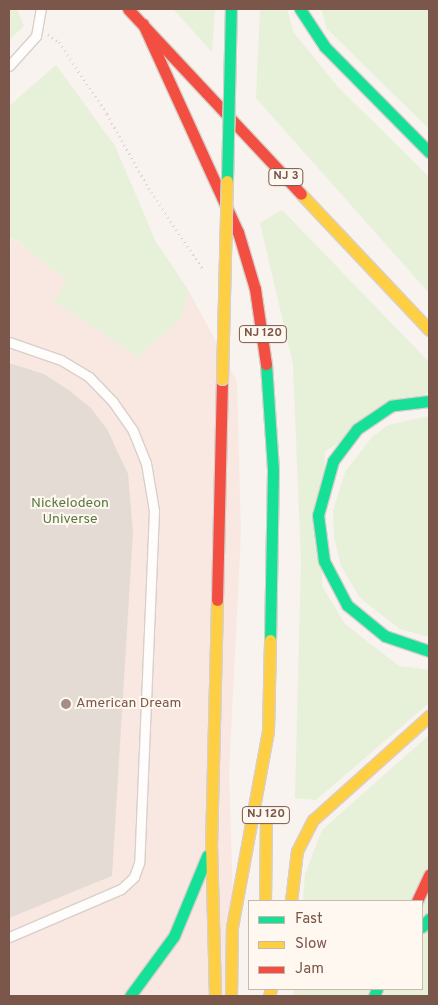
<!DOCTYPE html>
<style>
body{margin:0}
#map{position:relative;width:438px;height:1005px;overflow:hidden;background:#f8f3ee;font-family:Overpass,sans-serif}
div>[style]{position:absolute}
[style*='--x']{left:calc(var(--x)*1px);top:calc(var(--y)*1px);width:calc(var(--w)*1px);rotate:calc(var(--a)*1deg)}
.commercial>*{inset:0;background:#f8e8e1}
.green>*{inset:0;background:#e7f0d8}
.building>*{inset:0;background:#e5dbd5}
.path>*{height:3px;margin-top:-1.5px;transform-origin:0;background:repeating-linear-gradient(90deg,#dcd1ce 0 1px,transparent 0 5px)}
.roads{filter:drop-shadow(1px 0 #d8cfca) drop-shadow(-1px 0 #d8cfca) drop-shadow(0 1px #d8cfca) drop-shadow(0 -1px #d8cfca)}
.lane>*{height:9px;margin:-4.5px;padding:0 4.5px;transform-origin:4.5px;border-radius:4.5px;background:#fefdfc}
.fast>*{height:11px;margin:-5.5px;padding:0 5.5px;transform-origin:5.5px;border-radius:5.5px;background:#16e098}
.slow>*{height:11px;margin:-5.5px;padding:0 5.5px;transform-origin:5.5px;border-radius:5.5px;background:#ffcf43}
.jam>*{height:11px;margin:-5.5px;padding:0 5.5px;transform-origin:5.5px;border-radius:5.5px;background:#f24e42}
.bridges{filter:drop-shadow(1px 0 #d8cfca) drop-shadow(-1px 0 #d8cfca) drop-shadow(0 1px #d8cfca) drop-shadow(0 -1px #d8cfca)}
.fast-bridge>*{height:11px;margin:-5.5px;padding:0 5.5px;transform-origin:5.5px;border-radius:5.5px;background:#16e098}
.slow-bridge>*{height:11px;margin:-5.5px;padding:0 5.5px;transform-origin:5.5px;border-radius:5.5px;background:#ffcf43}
.dots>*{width:14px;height:14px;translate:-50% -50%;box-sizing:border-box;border:2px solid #fff8f0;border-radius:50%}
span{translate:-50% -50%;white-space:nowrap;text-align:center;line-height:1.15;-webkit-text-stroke:4px #fff8f0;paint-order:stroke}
.shield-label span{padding:1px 4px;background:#fff8f0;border:1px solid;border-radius:4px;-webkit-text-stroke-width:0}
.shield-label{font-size:12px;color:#7a574a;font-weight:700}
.park-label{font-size:14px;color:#557a3f}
.poi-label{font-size:14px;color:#7a574a}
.left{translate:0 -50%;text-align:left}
.frame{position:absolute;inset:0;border:10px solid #7a574a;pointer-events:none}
.legend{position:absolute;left:248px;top:900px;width:175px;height:90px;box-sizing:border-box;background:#fff8f0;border:1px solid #cab8ae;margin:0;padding:6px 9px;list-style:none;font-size:15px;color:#7a574a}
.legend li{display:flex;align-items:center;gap:10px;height:25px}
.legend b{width:25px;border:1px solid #cab8ae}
</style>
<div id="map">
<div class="commercial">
<div style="clip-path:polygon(11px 237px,68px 281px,54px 301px,181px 319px,189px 291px,237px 381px,241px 533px,229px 772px,236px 996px,9px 996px)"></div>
</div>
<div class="green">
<div style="clip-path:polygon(9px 9px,17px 9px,24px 26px,9px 40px)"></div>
<div style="clip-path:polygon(173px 9px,215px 9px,212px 52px)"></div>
<div style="clip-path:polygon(260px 9px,287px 9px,294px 33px,338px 87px,429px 177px,429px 293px,256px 98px)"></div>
<div style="clip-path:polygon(321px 9px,429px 9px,429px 129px,327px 29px)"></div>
<div style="clip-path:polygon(56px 65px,115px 146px,156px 242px,189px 291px,181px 319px,138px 357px,54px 301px,67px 281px,12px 237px,9px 240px,9px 106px)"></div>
<div style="clip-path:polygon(282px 210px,429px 362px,429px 392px,325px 451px,322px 586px,345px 624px,399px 666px,429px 670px,429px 703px,316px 800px,295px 798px,301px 561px,293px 364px,260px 223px)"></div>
<div style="clip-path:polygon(429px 416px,429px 637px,400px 629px,360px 598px,341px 566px,334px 537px,333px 511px,345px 472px,372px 437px,388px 425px)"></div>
<div style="clip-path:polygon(429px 735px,429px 996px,293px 996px,294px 989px,422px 989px,422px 901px,303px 901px,305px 874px,322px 830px)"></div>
</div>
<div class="building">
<div style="clip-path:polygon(9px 363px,44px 374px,70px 391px,91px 408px,107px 429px,128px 474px,133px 532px,112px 876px,9px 918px)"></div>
</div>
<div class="path">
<div style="--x:48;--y:34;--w:14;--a:36"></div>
<div style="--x:59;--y:42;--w:87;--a:56.3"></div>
<div style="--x:107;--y:114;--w:90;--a:60.6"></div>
<div style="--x:151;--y:192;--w:92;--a:56.1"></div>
</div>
<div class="roads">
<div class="lane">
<div style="--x:9;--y:66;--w:40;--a:-48"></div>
<div style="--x:36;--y:36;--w:27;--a:-80"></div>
<div style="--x:9;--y:342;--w:55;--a:19.1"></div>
<div style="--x:61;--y:360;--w:33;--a:31"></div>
<div style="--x:89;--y:377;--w:35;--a:46"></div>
<div style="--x:113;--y:402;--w:35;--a:55"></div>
<div style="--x:133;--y:431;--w:35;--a:68"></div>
<div style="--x:146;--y:463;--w:49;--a:80.5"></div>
<div style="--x:154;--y:511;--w:352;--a:92.4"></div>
<div style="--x:139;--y:863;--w:15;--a:110"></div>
<div style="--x:134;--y:877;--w:18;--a:137"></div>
<div style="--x:121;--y:889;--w:122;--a:156.8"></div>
</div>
<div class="fast">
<div style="--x:300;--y:9;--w:45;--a:56.7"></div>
<div style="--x:325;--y:47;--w:148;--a:45.3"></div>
<div style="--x:266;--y:364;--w:106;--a:86.2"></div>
<div style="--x:273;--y:470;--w:170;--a:91"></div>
<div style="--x:429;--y:401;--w:38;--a:173"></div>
<div style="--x:391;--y:406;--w:41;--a:145.9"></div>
<div style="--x:357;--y:429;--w:40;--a:127"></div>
<div style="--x:333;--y:461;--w:56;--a:105.5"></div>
<div style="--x:318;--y:515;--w:46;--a:82.6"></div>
<div style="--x:324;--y:561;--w:50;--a:62.4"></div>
<div style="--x:347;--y:605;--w:49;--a:39.2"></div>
<div style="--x:385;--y:636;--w:46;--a:18.8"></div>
<div style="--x:422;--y:927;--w:11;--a:-49"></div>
<div style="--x:130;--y:996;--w:74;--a:-53.7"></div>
<div style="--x:174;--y:936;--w:87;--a:-67.6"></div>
<div style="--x:374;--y:996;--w:8;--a:-67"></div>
</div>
<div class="slow">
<div style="--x:301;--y:194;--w:187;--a:46.7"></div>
<div style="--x:265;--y:901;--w:87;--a:-89.3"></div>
<div style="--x:291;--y:901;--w:50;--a:-83.2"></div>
<div style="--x:297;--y:851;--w:35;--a:-63"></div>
<div style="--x:313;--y:820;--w:156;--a:-41.9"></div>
<div style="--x:215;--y:996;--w:149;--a:-91.5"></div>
<div style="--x:211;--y:847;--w:247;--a:-88.6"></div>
<div style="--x:231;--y:996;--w:69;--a:-89.2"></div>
<div style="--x:232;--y:927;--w:200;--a:-79.6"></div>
<div style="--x:268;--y:730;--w:90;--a:-88.7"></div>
<div style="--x:269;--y:996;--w:7;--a:-74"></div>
</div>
<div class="jam">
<div style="--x:128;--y:9;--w:253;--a:46.9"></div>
<div style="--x:143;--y:24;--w:229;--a:65.5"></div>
<div style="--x:238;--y:232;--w:59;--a:73.4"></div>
<div style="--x:255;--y:289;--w:76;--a:81.7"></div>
<div style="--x:217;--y:600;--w:221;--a:-88.7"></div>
<div style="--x:417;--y:901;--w:29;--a:-65"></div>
</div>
</div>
<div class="bridges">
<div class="fast-bridge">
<div style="--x:227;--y:181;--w:172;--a:-88.7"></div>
</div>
<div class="slow-bridge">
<div style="--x:222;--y:379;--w:198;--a:-88.6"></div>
</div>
</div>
<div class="dots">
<div style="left:66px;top:704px;background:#a68e83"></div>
</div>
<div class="shield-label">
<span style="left:286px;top:177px">NJ 3</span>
<span style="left:263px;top:334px">NJ 120</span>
<span style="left:266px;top:815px">NJ 120</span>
</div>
<div class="park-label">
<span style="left:70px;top:512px">Nickelodeon<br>Universe</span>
</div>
<div class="poi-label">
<span class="left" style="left:76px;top:704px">American Dream</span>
</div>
<div class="frame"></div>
<ul class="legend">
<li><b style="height:6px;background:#16e098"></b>Fast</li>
<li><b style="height:6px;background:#ffcf43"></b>Slow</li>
<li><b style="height:6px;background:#f24e42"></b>Jam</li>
</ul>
</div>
